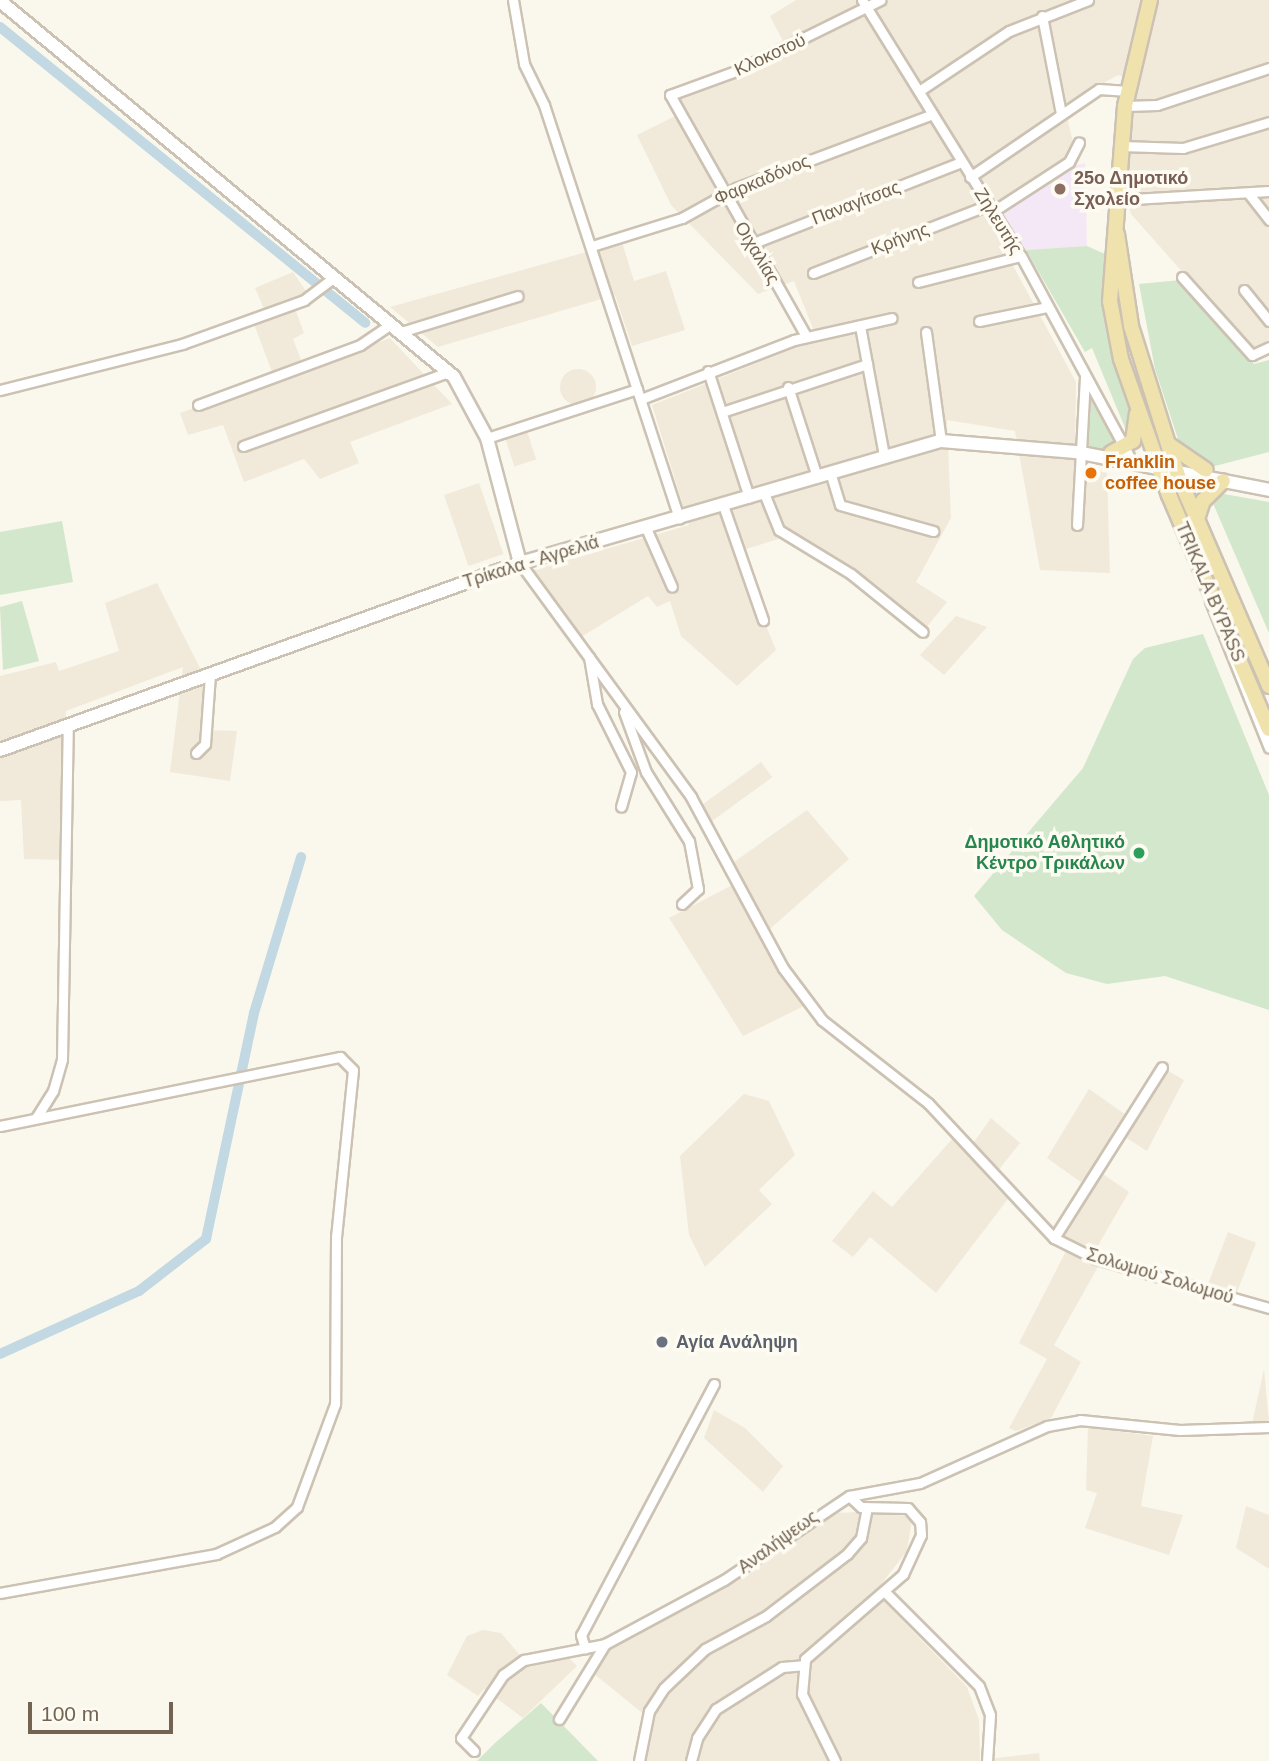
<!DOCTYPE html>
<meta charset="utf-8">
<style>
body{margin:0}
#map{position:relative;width:1269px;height:1761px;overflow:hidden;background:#faf7ec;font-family:Helvetica,sans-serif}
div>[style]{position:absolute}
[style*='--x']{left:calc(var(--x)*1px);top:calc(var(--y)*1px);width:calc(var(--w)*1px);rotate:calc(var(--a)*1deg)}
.residential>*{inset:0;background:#f1eadb;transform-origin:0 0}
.round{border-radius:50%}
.education>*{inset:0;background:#f4e8f7}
.green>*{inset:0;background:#d2e7cb}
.canal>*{height:10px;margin:-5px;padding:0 5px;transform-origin:5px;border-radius:5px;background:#c2d8e2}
.roads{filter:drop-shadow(2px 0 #ccc2b3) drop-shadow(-2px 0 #ccc2b3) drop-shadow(0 2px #ccc2b3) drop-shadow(0 -2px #ccc2b3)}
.street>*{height:9px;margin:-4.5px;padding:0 4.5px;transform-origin:4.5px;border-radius:4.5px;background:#fff}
.secondary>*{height:12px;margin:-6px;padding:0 6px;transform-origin:6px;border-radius:6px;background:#fff}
.primary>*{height:14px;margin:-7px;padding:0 7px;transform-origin:7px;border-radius:7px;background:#f0e2ad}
.dots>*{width:19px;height:19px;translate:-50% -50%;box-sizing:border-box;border:4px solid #fdfbf2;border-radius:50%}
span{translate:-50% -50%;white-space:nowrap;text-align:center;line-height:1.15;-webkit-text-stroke:7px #fdfbf2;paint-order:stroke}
.street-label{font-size:18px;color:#736351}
.education-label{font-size:18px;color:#785e54;font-weight:700}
.left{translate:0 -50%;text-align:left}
.food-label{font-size:18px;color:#c56008;font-weight:700}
.leisure-label{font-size:18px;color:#27864d;font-weight:700}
.right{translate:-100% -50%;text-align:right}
.worship-label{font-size:18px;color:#5b616d;font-weight:700}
.scale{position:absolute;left:28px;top:1702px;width:145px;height:32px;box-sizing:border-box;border:4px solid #736351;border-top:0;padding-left:9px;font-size:21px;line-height:24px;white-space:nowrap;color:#736351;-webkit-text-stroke:5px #fdfbf2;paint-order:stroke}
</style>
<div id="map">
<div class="residential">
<div style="clip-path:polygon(796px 0,1269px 0,1269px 341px,1254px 353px,1131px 214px,1126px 197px,1136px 81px,1118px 75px,1095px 88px,1065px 108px,1075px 151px,984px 212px,1076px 382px,1075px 466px,1107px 473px,1110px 573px,1040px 570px,1015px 431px,947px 420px,951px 518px,916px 582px,947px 602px,926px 628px,853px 571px,792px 535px,736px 552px,776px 650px,737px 686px,681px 636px,670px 601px,657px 607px,648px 596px,581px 637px,530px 571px,689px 525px,652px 405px,817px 339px,794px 281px,758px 294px,671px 205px,637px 135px,683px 112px,675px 96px,789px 53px,770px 16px)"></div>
<div style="clip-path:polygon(622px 242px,634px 281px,666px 271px,685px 330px,632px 346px,615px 295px,438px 347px,390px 307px)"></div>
<div style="clip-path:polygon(293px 272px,308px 294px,292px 300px,304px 333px,293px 339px,305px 370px,390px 338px,452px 404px,350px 442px,359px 463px,320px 479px,304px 459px,244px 482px,223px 425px,188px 435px,180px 413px,275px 380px,254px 324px,268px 318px,255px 288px)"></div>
<div class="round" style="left:560px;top:369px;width:36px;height:36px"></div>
<div style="left:526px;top:428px;width:33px;height:23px;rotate:72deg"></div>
<div style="left:479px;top:483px;width:75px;height:37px;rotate:71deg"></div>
<div style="clip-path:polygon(157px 583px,208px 684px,203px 730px,237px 731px,230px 781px,170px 772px,183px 667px,66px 711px,64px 860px,24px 859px,21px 800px,0 801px,0 676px,56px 662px,59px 671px,119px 651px,105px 603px)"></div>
<div style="clip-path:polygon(956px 616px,987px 627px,944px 675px,920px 655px)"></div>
<div style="left:761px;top:762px;width:19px;height:74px;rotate:54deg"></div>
<div style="clip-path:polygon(807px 810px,849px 859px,762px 936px,804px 1006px,743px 1036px,669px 918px,742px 880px,734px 862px)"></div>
<div style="clip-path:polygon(1165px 1069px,1184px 1080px,1147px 1151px,1117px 1132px,1094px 1168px,1129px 1192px,1093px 1254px,1058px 1238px,1089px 1188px,1047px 1158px,1089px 1089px,1132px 1119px)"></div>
<div style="clip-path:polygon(744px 1094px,769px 1101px,795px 1155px,759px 1190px,772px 1204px,705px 1267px,689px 1235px,680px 1156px)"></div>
<div style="clip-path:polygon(991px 1118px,1020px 1143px,990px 1181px,1008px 1199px,936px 1293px,870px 1237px,853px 1257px,832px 1241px,873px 1191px,892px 1207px,953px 1138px,966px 1153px)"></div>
<div style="left:1228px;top:1232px;width:30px;height:57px;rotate:21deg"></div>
<div style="clip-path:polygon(1066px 1251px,1099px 1265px,1054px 1345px,1081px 1362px,1051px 1418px,1016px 1431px,1009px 1428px,1047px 1359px,1019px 1343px)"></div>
<div style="clip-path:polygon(1264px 1369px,1269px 1422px,1252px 1424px)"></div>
<div style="clip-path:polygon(714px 1410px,745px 1428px,783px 1466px,763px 1492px,704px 1438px)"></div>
<div style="clip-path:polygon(1088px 1427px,1153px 1436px,1141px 1506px,1183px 1515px,1169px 1555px,1085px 1528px,1097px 1493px,1086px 1490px)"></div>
<div style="clip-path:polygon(1246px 1506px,1269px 1515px,1269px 1569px,1236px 1548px)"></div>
<div style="clip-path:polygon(832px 1513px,893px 1511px,912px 1519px,907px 1551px,875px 1592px,967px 1687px,979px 1720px,980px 1760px,1039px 1753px,1040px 1761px,645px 1761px,651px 1720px,593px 1673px,607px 1651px,719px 1591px)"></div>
<div style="clip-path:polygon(483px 1630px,501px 1633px,530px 1667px,569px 1658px,577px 1666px,523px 1718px,484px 1689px,478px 1696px,447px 1675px,467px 1636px)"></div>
</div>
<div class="education">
<div style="clip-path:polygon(1085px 163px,1087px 246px,1026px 250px,1001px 211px,1069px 167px)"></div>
</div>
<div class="green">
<div style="clip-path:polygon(1087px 246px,1105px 254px,1105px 292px,1137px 418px,1128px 435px,1092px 348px,1085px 352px,1026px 250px)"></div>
<div style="clip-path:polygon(1181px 280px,1254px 364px,1269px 360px,1269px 452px,1211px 467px,1180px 445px,1155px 369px,1139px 284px)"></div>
<div style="clip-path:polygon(1091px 400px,1117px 446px,1111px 451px,1088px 450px)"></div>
<div style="clip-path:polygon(1224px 494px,1269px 502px,1269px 633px,1212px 501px)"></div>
<div style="clip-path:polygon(62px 521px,73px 582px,0 595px,0 532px)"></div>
<div style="clip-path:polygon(22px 601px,39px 661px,3px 670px,0 607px)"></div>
<div style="clip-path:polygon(1203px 634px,1269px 795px,1269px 1010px,1165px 976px,1107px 984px,1066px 973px,1002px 930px,974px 896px,1083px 768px,1133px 659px,1145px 648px)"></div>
<div style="clip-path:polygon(541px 1703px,598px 1761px,477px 1761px,495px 1743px)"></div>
</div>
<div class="canal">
<div style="--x:0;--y:27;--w:470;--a:39"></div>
<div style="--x:0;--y:1354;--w:153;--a:-24.4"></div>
<div style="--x:139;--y:1291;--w:85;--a:-37.8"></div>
<div style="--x:206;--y:1239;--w:231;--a:-78"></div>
<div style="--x:254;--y:1013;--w:163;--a:-73.2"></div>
</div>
<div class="roads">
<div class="street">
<div style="--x:513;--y:0;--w:65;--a:80.2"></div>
<div style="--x:524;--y:64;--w:46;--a:64"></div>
<div style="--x:544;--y:105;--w:435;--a:71.9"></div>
<div style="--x:862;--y:0;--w:301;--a:58.2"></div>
<div style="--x:1021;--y:256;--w:227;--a:61.6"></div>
<div style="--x:1042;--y:16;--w:100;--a:79"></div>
<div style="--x:919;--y:91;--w:108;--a:-33.7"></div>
<div style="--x:1009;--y:31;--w:85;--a:-21.4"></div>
<div style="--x:1125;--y:106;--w:32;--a:-2"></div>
<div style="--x:1157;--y:105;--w:118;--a:-18.3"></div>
<div style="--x:1121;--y:146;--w:62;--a:1.8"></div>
<div style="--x:1183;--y:148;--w:90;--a:-16.8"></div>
<div style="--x:970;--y:177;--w:156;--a:-34.3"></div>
<div style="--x:1099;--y:89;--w:29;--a:4"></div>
<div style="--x:1249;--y:194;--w:33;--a:52"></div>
<div style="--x:1116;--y:200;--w:153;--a:-3.4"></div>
<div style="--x:992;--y:212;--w:92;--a:-33"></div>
<div style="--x:1069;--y:162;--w:22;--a:-63"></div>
<div style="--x:751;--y:244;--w:225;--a:-21.3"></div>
<div style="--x:592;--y:246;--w:94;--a:-17.3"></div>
<div style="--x:682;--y:218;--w:62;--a:-29.1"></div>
<div style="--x:736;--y:188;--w:210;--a:-20.6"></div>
<div style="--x:813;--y:273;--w:188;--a:-21.2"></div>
<div style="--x:1182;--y:277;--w:105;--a:48.1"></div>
<div style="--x:1252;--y:355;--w:19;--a:-25"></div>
<div style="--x:918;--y:282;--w:106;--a:-14.2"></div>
<div style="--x:1244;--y:290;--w:40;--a:51"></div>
<div style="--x:979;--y:321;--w:69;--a:-11.6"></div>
<div style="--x:860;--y:326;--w:132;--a:79.5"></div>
<div style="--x:401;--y:332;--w:122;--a:-17.1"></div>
<div style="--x:926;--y:332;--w:110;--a:82.2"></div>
<div style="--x:806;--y:336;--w:277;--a:-119.4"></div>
<div style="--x:670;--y:95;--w:70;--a:-20"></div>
<div style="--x:736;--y:71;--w:161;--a:-26.2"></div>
<div style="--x:708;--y:371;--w:133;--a:72"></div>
<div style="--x:788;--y:387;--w:95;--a:72.1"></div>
<div style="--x:0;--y:390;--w:188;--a:-14.2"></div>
<div style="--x:182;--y:344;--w:130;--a:-19.8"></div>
<div style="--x:304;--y:300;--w:35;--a:-37"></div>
<div style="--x:641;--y:399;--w:164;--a:-21.1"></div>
<div style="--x:794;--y:340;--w:100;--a:-12.7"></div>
<div style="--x:198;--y:405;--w:173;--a:-20.3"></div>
<div style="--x:360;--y:345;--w:37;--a:-34"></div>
<div style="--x:722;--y:412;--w:153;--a:-18.3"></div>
<div style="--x:487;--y:438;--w:158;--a:-18.1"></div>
<div style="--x:243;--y:446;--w:219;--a:-19.8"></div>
<div style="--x:830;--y:472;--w:34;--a:73"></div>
<div style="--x:840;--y:505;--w:97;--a:15.6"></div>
<div style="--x:764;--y:493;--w:40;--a:68"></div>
<div style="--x:779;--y:530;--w:84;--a:31.4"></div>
<div style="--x:851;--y:574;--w:92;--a:38.9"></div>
<div style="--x:723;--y:505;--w:122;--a:70.8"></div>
<div style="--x:1077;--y:525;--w:150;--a:-86.9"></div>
<div style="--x:646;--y:528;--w:64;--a:66.2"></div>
<div style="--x:520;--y:563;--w:290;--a:53.8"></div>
<div style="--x:691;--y:797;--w:194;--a:61.7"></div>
<div style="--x:783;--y:968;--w:65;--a:53.1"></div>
<div style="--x:822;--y:1020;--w:135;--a:38.1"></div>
<div style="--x:928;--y:1103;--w:185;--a:47"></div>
<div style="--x:1054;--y:1238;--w:47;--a:26.6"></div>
<div style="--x:1096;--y:1259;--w:180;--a:15.8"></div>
<div style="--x:1210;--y:601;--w:158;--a:68.1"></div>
<div style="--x:589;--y:657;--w:48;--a:80.3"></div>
<div style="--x:597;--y:704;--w:76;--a:63.4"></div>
<div style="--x:631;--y:772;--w:36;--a:106"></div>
<div style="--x:624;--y:712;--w:64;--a:69.9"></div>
<div style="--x:646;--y:772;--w:81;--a:58.1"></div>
<div style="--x:689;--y:841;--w:49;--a:79.4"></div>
<div style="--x:698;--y:889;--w:22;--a:137"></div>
<div style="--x:196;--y:753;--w:13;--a:-45"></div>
<div style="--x:205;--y:744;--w:70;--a:-85.9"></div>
<div style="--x:36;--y:1118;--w:32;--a:-58"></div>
<div style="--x:53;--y:1091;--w:33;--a:-74"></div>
<div style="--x:62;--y:1059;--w:331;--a:-89"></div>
<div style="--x:0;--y:1126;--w:347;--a:-11.5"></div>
<div style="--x:340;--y:1057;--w:18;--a:45"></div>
<div style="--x:353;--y:1070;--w:167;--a:95.8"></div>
<div style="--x:336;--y:1236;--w:168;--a:90.3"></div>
<div style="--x:335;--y:1404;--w:110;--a:110.3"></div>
<div style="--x:297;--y:1507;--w:30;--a:138"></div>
<div style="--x:275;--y:1527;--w:65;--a:155.4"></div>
<div style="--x:216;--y:1554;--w:219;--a:169.8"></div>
<div style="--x:1054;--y:1238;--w:202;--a:-57.7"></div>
<div style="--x:714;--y:1384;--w:284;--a:117.9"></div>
<div style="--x:581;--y:1635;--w:14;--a:73"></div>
<div style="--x:585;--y:1648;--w:20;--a:-11"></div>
<div style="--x:605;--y:1644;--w:135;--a:-28.3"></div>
<div style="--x:724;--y:1580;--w:151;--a:-33.9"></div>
<div style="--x:849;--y:1496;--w:72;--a:-10.4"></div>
<div style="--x:920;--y:1483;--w:139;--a:-24.2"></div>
<div style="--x:1047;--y:1426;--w:34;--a:-10"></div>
<div style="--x:1080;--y:1420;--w:100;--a:5.7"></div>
<div style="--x:1180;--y:1430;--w:89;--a:-1.9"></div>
<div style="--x:884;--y:1591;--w:134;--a:45"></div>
<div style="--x:979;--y:1686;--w:31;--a:69"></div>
<div style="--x:990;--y:1715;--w:46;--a:93.7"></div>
<div style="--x:559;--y:1719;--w:88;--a:-58.5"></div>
<div style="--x:474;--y:1751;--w:18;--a:-135"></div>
<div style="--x:461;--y:1738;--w:76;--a:-56.3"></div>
<div style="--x:503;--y:1675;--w:26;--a:-36"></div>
<div style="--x:524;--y:1660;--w:62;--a:-11.1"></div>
<div style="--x:639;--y:1761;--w:51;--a:-78.7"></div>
<div style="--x:649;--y:1711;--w:27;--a:-57"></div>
<div style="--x:664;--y:1688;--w:57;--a:-43.6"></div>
<div style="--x:705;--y:1649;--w:69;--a:-28.4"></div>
<div style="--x:766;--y:1616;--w:102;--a:-37.4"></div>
<div style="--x:847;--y:1554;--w:21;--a:-49"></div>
<div style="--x:861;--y:1538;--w:31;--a:-79"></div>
<div style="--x:691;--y:1761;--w:24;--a:-75"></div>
<div style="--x:697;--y:1738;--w:35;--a:-57"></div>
<div style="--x:716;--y:1709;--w:78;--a:-32.5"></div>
<div style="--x:782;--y:1667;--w:21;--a:-5"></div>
<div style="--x:835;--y:1761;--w:75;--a:-116.2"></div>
<div style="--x:802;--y:1694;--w:35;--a:-85"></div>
<div style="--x:805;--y:1659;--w:130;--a:-40.9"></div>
<div style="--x:903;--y:1574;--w:43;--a:-65.2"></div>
<div style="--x:921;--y:1535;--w:13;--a:-94"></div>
<div style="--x:920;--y:1522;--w:18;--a:-131"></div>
<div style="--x:908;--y:1508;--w:47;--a:-178.8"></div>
<div style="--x:861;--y:1507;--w:16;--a:-137"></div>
</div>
<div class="secondary">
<div style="--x:0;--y:1;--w:589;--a:39.63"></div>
<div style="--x:454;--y:377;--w:69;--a:61.6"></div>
<div style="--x:487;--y:438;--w:129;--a:75.2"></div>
<div style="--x:0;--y:750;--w:553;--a:-19.78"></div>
<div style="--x:520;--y:563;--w:438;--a:-16.2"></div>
<div style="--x:941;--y:441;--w:135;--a:4.7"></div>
<div style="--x:1076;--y:452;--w:197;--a:11.1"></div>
</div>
<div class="primary">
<div style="--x:1150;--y:0;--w:109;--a:103.3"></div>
<div style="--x:1125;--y:106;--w:196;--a:94.4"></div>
<div style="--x:1110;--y:301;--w:59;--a:79.3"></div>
<div style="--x:1121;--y:359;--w:144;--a:70.6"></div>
<div style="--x:1169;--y:495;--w:254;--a:66.9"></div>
<div style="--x:1117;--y:234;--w:93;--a:81.3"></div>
<div style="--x:1131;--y:326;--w:154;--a:72.6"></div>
<div style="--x:1177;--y:473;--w:232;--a:66.6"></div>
<div style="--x:1171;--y:446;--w:42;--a:34.4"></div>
<div style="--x:1111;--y:453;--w:25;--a:-29"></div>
<div style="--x:1133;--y:441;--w:27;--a:-82"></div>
<div style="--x:1196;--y:522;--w:22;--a:-72"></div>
<div style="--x:1203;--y:501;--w:28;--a:-45"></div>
</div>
</div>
<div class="dots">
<div style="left:1060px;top:189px;background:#8d6e63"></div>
<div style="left:1091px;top:473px;background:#e8710a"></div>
<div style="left:1139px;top:853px;background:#2e9e5b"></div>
<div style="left:662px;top:1342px;background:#6b7280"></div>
</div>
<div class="street-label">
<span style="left:770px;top:55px;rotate:-25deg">Κλοκοτού</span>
<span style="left:762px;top:180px;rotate:-23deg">Φαρκαδόνος</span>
<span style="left:856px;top:203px;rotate:-21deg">Παναγίτσας</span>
<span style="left:998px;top:221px;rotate:58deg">Ζηλευτής</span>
<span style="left:900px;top:239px;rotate:-21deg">Κρήνης</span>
<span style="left:757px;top:253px;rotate:59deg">Οιχαλίας</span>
<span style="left:531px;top:562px;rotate:-17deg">Τρίκαλα - Αγρελιά</span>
<span style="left:1210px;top:592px;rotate:67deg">TRIKALA BYPASS</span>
<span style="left:1160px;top:1276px;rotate:17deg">Σολωμού Σολωμού</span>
<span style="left:778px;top:1542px;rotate:-36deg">Αναλήψεως</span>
</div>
<div class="education-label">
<span class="left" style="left:1074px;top:189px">25ο Δημοτικό<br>Σχολείο</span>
</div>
<div class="food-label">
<span class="left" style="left:1105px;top:473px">Franklin<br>coffee house</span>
</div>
<div class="leisure-label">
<span class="right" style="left:1125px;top:853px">Δημοτικό Αθλητικό<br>Κέντρο Τρικάλων</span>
</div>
<div class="worship-label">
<span class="left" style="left:676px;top:1342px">Αγία Ανάληψη</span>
</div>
<div class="scale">100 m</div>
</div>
